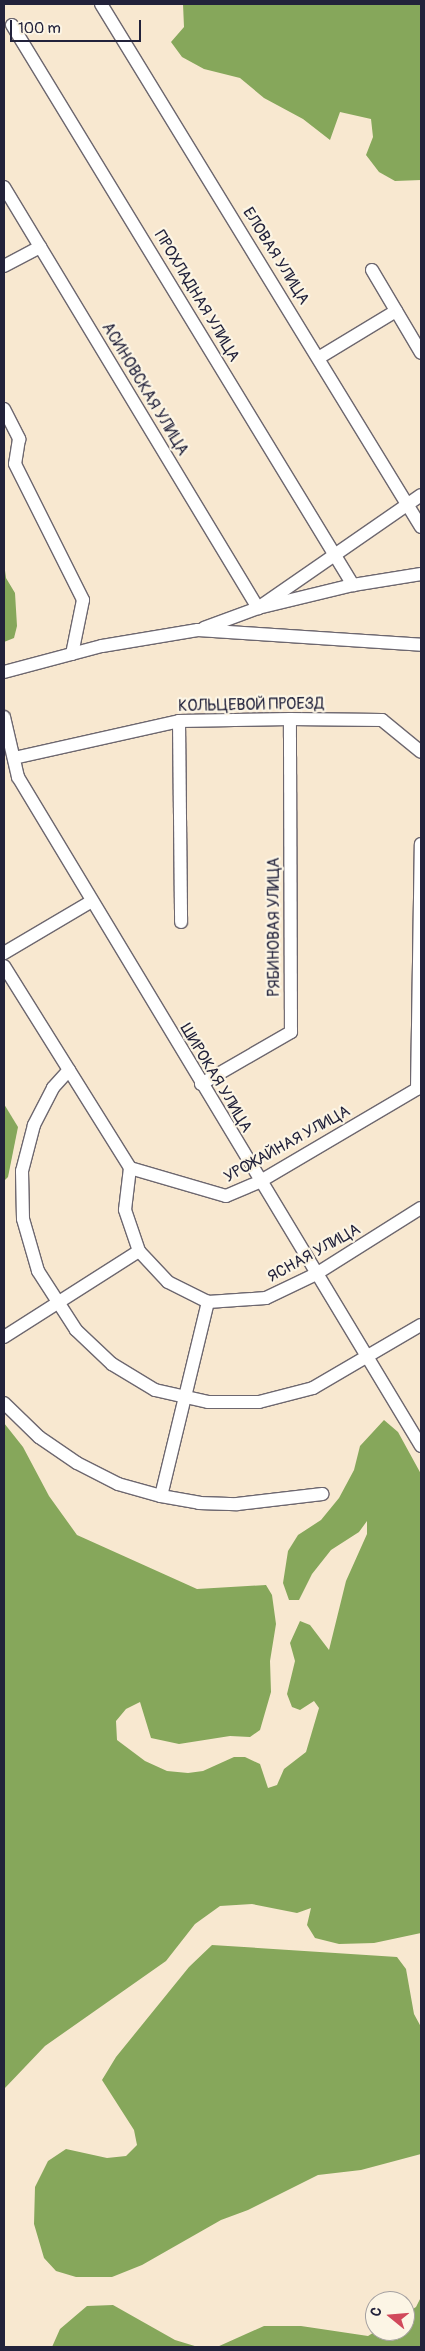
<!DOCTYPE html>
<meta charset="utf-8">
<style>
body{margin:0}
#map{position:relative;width:425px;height:2351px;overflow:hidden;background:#f8e8d0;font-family:Pangolin,sans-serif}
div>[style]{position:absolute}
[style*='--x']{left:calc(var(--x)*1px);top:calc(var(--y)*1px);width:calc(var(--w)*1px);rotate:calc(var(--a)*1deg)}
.forest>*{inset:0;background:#86a75b}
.roads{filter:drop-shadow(1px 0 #6d676f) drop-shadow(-1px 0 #6d676f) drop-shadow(0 1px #6d676f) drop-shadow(0 -1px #6d676f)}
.minor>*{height:12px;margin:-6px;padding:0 6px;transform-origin:6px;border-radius:6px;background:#fff}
span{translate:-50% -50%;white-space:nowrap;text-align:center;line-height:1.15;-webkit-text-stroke:4.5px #fcf5e5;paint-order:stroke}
.street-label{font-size:16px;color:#22223b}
.frame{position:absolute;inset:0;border:5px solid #22223b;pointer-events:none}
.north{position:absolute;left:365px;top:2291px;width:50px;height:50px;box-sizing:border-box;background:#fcf5e5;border:1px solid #a5a1a1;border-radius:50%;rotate:287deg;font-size:14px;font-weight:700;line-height:20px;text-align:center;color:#22223b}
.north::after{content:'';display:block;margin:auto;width:18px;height:22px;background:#d1495b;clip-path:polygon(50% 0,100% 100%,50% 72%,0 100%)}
.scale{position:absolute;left:10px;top:20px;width:131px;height:22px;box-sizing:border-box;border:2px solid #22223b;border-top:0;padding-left:6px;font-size:15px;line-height:18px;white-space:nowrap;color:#22223b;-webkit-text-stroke:4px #fcf5e5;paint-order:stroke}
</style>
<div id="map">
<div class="forest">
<div style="clip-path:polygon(183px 4px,421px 4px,421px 180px,395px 181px,379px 172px,366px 155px,373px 137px,371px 119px,340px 112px,330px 140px,303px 119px,264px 98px,240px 78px,204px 69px,182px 57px,171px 42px,184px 27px)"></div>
<div style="clip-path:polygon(4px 563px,6px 578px,15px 593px,17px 626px,14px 638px,4px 642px)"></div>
<div style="clip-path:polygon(4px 1104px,18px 1127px,8px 1177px,4px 1181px)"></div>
<div style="clip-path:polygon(384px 1420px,398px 1432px,421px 1474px,421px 1933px,374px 1943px,339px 1944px,315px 1938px,307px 1925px,311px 1908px,297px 1913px,252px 1904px,220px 1906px,195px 1924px,166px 1961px,45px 2046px,4px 2089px,4px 1423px,23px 1447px,49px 1496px,77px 1535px,197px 1589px,266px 1585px,272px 1595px,276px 1624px,270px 1661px,271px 1692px,260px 1730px,250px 1737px,230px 1736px,179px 1744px,151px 1738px,140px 1702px,126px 1709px,116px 1721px,117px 1740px,145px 1761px,167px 1771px,188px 1773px,203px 1771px,234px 1757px,245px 1757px,260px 1764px,268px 1788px,277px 1785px,284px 1769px,306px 1752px,319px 1708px,314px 1701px,300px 1710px,292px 1707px,287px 1694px,295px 1661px,290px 1643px,300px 1621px,310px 1625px,329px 1650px,346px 1581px,367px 1534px,367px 1521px,359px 1532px,331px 1550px,312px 1574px,299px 1600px,289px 1600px,283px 1583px,288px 1551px,298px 1535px,321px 1520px,339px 1498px,354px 1470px,360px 1446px)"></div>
<div style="clip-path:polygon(212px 1945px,397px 1957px,406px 1969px,414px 2014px,421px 2027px,421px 2154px,361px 2170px,318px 2175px,248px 2210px,221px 2220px,142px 2265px,112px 2277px,76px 2277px,56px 2271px,44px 2258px,34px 2224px,35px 2187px,48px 2161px,66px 2149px,107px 2158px,126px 2156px,137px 2145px,134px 2130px,102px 2080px,116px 2057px,189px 1967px)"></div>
<div style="clip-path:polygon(421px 2297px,421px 2347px,217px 2347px,264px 2326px,301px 2326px,368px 2336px,376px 2331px,405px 2331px,405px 2314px,416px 2307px)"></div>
<div style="clip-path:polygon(113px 2305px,175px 2340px,198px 2347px,52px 2347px,60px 2329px,87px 2306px)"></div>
</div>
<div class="roads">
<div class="minor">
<div style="--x:101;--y:4;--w:613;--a:58.54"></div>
<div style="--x:12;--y:25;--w:656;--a:58.66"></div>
<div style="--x:4;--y:187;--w:492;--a:58.9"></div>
<div style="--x:258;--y:608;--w:198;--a:-34.7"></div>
<div style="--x:4;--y:266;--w:41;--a:-27.8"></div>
<div style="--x:372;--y:270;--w:96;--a:59.4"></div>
<div style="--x:320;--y:357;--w:89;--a:-31.2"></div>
<div style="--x:4;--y:409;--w:34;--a:63"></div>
<div style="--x:19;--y:439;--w:25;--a:99"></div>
<div style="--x:15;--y:464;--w:152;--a:63.4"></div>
<div style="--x:83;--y:600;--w:55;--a:101.5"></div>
<div style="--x:204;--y:628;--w:58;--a:-20.3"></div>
<div style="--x:258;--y:608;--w:98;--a:-13.6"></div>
<div style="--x:353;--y:585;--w:69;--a:-9.2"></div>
<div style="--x:4;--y:672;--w:101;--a:-14.9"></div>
<div style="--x:102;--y:646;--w:97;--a:-9.5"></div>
<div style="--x:198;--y:630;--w:224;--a:3.8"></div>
<div style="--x:4;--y:717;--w:62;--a:76.9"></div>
<div style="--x:18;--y:777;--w:781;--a:58.94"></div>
<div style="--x:179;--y:721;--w:201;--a:89.4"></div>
<div style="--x:14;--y:758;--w:169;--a:-12.6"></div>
<div style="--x:179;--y:721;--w:111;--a:-1"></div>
<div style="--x:290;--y:719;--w:92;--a:0.6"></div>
<div style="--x:382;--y:720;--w:50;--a:39.4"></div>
<div style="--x:4;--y:953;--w:102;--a:-30.6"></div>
<div style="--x:4;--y:966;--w:238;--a:58"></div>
<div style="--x:130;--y:1168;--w:100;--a:16.3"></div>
<div style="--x:226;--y:1196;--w:36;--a:-23"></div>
<div style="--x:259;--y:1182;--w:183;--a:-30.5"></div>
<div style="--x:417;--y:1089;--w:245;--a:-89.1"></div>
<div style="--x:69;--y:1070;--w:24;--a:132"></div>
<div style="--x:53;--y:1088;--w:42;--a:117.2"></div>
<div style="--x:34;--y:1125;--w:48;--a:104.6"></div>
<div style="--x:22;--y:1171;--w:48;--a:88.8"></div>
<div style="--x:23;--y:1219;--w:54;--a:73.9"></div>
<div style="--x:38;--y:1271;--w:70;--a:57.2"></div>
<div style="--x:76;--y:1330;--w:50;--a:43.4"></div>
<div style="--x:112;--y:1364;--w:50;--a:31.2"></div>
<div style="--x:155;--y:1390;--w:54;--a:12.8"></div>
<div style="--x:208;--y:1402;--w:51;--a:0"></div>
<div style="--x:259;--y:1402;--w:56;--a:-14.5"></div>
<div style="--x:313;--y:1388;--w:125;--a:-30.3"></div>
<div style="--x:201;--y:1084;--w:104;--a:-30"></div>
<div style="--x:291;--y:1032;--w:313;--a:-90.2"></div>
<div style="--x:130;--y:1168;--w:42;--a:96.8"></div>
<div style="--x:125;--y:1210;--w:43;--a:71.1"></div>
<div style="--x:139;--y:1251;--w:42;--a:46.9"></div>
<div style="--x:168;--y:1282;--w:45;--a:26.6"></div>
<div style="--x:208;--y:1302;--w:58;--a:-3.9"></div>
<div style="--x:266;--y:1298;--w:55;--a:-25.6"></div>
<div style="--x:316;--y:1274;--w:124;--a:-32.2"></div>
<div style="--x:4;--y:1337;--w:160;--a:-32.5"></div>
<div style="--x:4;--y:1403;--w:49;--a:44.2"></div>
<div style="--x:39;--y:1437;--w:46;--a:34.4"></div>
<div style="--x:77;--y:1463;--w:46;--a:27.1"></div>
<div style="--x:118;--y:1484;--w:45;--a:15.6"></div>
<div style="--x:161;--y:1496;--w:39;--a:10"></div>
<div style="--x:199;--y:1503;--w:38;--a:2"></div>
<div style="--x:237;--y:1504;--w:86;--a:-6.7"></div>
<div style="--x:161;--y:1496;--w:200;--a:-76.4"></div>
</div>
</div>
<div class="street-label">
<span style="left:276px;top:256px;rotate:58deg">ЕЛОВАЯ УЛИЦА</span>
<span style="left:197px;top:296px;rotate:59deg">ПРОХЛАДНАЯ УЛИЦА</span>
<span style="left:145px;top:389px;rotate:59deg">АСИНОВСКАЯ УЛИЦА</span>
<span style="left:251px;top:705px;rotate:-1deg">КОЛЬЦЕВОЙ ПРОЕЗД</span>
<span style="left:274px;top:927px;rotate:-90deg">РЯБИНОВАЯ УЛИЦА</span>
<span style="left:216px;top:1078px;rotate:59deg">ШИРОКАЯ УЛИЦА</span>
<span style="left:287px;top:1144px;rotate:-29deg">УРОЖАЙНАЯ УЛИЦА</span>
<span style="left:314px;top:1253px;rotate:-29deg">ЯСНАЯ УЛИЦА</span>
</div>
<div class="frame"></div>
<div class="north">С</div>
<div class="scale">100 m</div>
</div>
